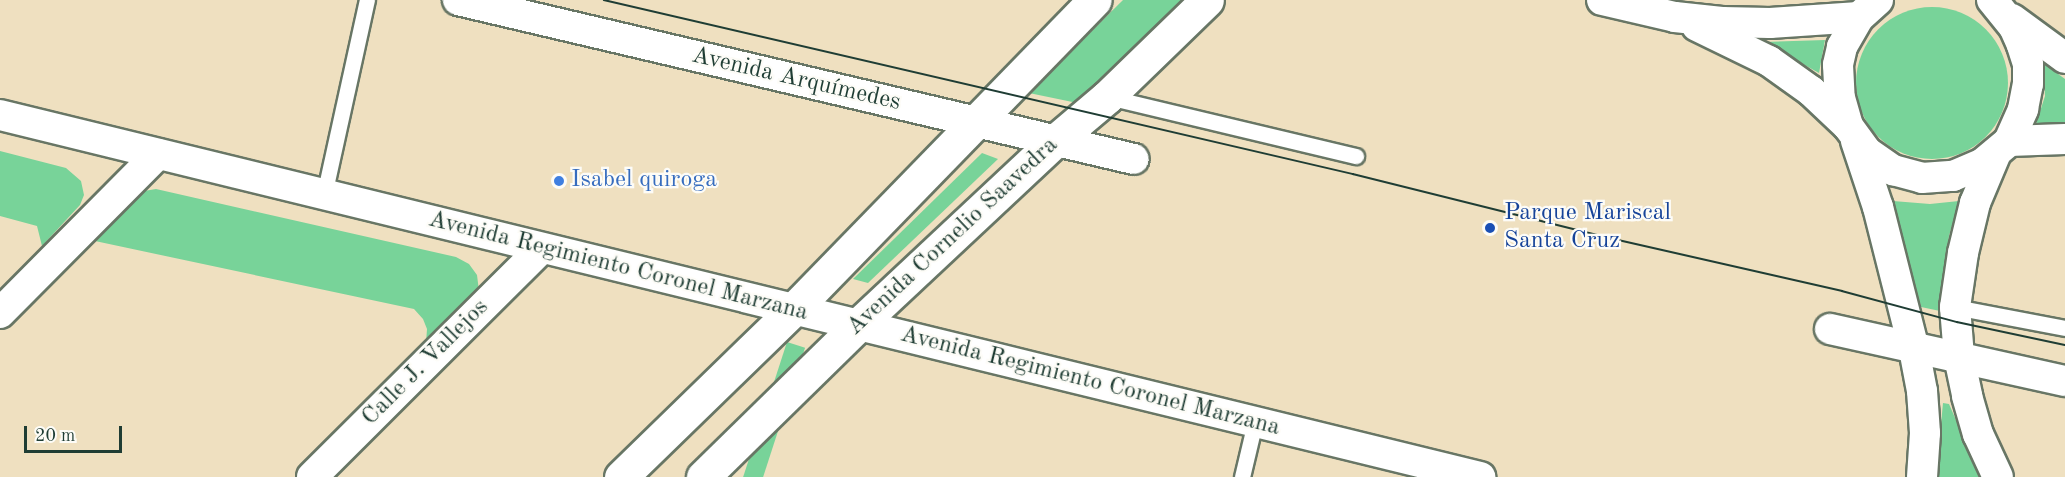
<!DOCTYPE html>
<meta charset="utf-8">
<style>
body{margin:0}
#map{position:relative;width:2065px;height:477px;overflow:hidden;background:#efe0c0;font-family:"Old Standard TT",serif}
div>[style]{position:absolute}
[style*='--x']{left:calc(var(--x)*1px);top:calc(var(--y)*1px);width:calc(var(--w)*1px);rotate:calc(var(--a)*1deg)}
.green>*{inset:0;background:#78d399;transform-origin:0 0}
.round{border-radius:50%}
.roads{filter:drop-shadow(2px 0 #687665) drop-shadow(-2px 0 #687665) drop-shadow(0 2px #687665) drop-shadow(0 -2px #687665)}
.lane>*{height:15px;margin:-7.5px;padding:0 7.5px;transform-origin:7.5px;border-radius:7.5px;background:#fff}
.street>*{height:30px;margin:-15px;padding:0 15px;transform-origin:15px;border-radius:15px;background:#fff}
.secondary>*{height:33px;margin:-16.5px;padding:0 16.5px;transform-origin:16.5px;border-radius:16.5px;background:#fff}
.tram>*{height:1.5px;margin:-0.75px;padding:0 0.75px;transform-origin:0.75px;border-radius:0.75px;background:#1f3d34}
.dots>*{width:16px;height:16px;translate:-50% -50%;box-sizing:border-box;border:3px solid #fdfcf7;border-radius:50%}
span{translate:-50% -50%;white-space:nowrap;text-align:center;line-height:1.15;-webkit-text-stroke:4.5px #fdfcf7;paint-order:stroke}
.street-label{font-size:24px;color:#1f3d34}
.shop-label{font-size:24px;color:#366cbe}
.left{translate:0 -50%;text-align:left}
.transit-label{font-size:24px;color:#164399}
.scale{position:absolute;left:24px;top:426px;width:98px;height:27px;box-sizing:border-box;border:3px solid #1f3d34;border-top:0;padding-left:8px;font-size:18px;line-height:21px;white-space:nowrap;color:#1f3d34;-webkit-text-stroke:4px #fdfcf7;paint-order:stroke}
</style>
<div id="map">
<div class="green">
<div style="clip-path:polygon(1123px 0,1193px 0,1087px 105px,1029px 93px)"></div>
<div class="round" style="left:1856px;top:7px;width:152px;height:152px"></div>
<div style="clip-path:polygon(1825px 40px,1819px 73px,1763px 42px)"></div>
<div style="clip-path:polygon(2043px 63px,2065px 79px,2065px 126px,2034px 130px,2045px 96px)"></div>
<div style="clip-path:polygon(0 151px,66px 168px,81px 181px,84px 195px,80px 205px,42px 246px,37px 226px,0 216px)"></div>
<div style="clip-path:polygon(982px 153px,998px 159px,868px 283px,853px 279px)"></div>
<div style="clip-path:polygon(156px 189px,456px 257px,469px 264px,477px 275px,479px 291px,426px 343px,427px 329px,423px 319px,414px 309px,95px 241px,144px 191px)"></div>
<div style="clip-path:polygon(1893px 201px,1930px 204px,1959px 201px,1949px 236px,1940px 311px,1921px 307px)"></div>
<div style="left:787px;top:342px;width:19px;height:193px;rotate:18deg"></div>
<div style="clip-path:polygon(1943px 403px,1949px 404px,1981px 477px,1936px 477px)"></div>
</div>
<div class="roads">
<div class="lane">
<div style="--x:1108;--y:97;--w:255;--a:13.4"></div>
<div style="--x:324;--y:195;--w:200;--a:-77.6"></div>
<div style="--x:1955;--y:307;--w:112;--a:10.8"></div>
<div style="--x:1242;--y:477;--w:57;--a:-76.7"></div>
</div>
<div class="street">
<div style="--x:458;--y:0;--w:694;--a:13.24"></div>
<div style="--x:1602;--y:0;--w:75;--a:13.1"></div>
<div style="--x:1675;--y:17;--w:47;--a:6.1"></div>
<div style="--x:1722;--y:22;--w:48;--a:1.2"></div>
<div style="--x:1770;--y:23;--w:89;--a:-3.9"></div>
<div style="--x:1878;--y:0;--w:25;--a:138"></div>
<div style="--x:1859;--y:17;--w:34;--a:120"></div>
<div style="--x:1842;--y:47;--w:18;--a:103"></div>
<div style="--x:1838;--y:65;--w:33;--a:87"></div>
<div style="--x:1840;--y:98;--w:29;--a:74"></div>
<div style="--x:1848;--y:126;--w:32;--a:54"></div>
<div style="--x:1867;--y:152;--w:32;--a:35"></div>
<div style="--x:1893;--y:170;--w:30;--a:15"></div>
<div style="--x:1922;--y:178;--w:31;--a:-4"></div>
<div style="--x:1953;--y:176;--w:33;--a:-23"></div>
<div style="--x:1983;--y:163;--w:34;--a:-40"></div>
<div style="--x:2009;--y:141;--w:35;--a:-66"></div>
<div style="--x:2023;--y:109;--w:25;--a:-79"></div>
<div style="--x:2028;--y:84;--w:20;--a:-90"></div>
<div style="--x:2028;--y:64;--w:20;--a:-108"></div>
<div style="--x:2022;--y:45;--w:20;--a:-114"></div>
<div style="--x:2014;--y:27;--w:35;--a:-129"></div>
<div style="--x:2012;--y:19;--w:66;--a:36.3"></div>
<div style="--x:1697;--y:26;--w:80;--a:25.9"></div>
<div style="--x:1769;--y:61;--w:52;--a:35.5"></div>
<div style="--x:1811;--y:91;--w:51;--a:43.4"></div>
<div style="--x:0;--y:115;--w:1524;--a:13.74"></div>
<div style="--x:1856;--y:141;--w:70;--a:71.6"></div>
<div style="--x:1878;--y:207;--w:146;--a:75.8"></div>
<div style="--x:1914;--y:349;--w:43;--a:79.2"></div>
<div style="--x:1922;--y:391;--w:42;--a:85.9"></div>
<div style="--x:1925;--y:433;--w:44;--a:93.9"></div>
<div style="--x:2009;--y:141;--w:56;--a:-2"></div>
<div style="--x:1996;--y:153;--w:54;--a:112.8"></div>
<div style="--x:1975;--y:203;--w:51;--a:103.5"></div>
<div style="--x:1963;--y:253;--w:55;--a:98.4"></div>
<div style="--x:1955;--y:307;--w:50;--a:85.4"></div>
<div style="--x:1959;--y:357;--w:40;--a:78"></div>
<div style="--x:1967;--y:396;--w:40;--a:74"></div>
<div style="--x:1978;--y:434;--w:47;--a:65.1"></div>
<div style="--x:0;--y:313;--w:224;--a:-45.2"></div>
<div style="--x:1830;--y:329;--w:241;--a:12.5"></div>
<div style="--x:312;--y:477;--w:323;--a:-44.9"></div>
</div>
<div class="secondary">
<div style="--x:621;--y:477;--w:241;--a:-44.2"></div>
<div style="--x:794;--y:309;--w:431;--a:-45.8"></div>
<div style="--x:703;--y:477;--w:216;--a:-44.4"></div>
<div style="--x:857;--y:326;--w:271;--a:-43.1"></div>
<div style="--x:1055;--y:141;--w:68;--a:-40.2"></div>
<div style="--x:1107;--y:97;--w:139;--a:-44.1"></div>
</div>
</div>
<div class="tram">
<div style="--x:604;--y:0;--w:769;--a:13.08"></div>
<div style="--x:1353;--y:174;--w:269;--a:14"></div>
<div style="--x:1614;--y:239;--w:234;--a:12.8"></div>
<div style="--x:1842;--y:291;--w:119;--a:15.1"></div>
<div style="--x:1957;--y:322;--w:110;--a:12"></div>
</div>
<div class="dots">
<div style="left:559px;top:181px;background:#3f7fe0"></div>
<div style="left:1490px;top:228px;background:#1a4fb4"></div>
</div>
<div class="street-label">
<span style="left:796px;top:80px;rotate:13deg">Avenida Arquímedes</span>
<span style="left:953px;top:237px;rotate:-43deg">Avenida Cornelio Saavedra</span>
<span style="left:618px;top:267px;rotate:14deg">Avenida Regimiento Coronel Marzana</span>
<span style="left:426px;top:363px;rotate:-45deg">Calle J. Vallejos</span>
<span style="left:1090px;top:382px;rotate:14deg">Avenida Regimiento Coronel Marzana</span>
</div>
<div class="shop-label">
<span class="left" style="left:571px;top:181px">Isabel quiroga</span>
</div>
<div class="transit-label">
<span class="left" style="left:1504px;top:228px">Parque Mariscal<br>Santa Cruz</span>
</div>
<div class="scale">20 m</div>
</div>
